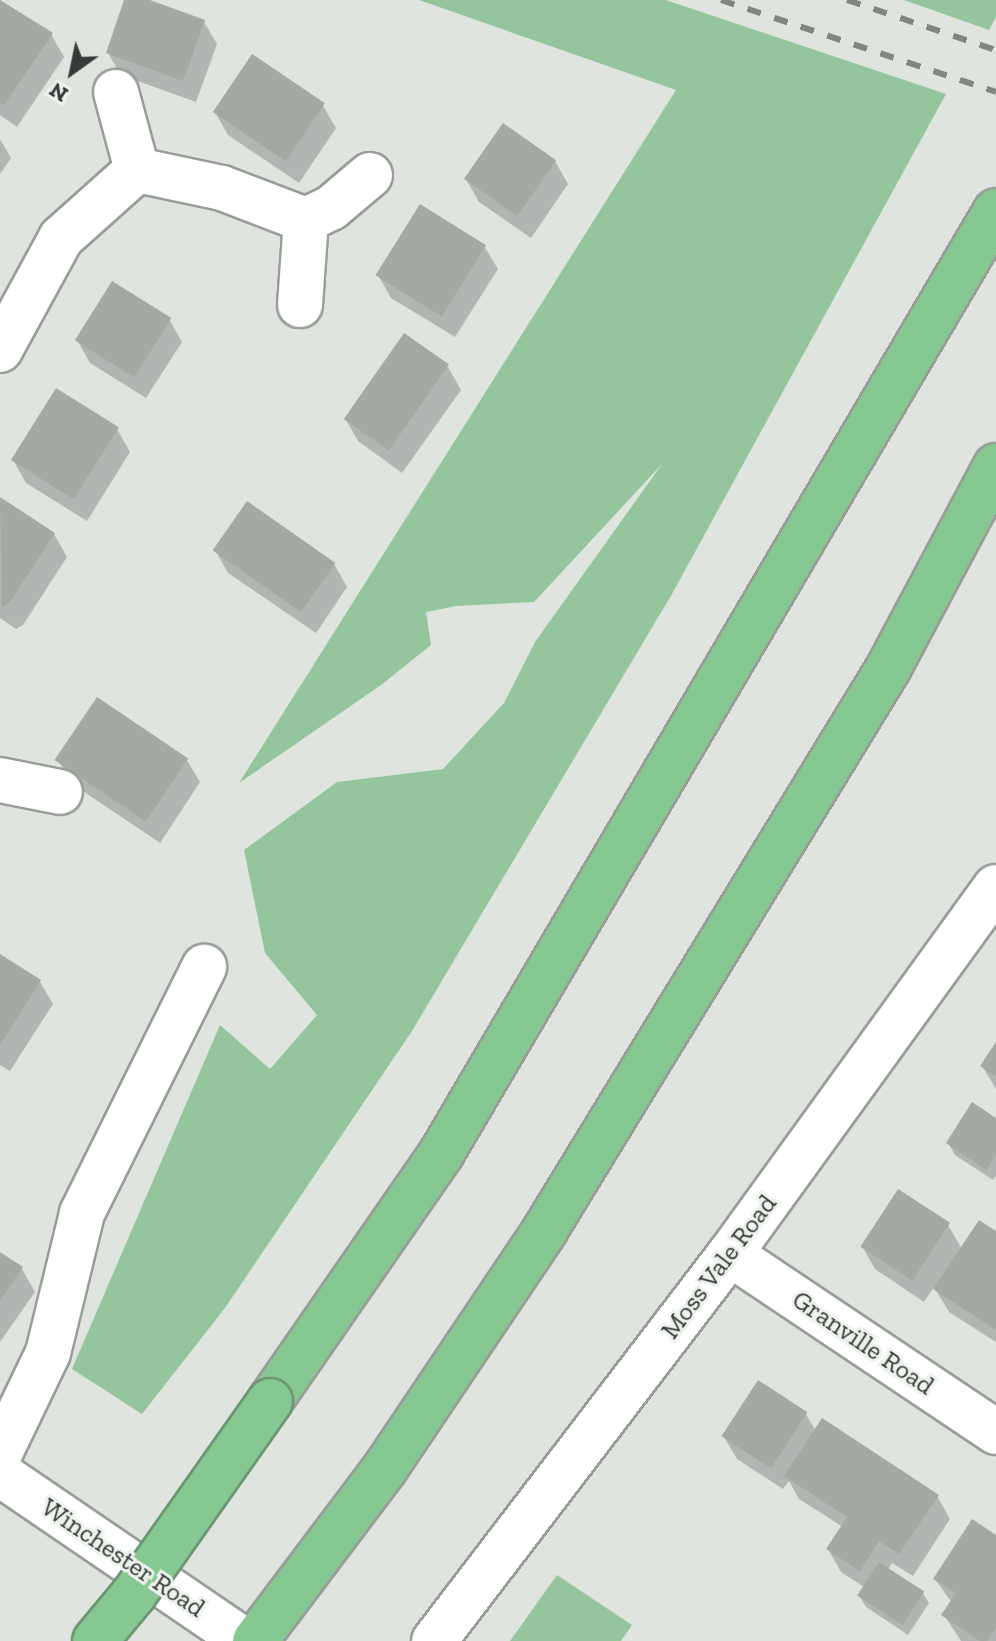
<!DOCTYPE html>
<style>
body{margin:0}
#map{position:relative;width:996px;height:1641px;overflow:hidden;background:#dfe4df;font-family:"Zilla Slab",serif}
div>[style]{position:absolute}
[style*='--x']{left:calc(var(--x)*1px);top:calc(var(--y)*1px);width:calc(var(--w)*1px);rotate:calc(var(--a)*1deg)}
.green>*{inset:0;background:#95c59d}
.shadow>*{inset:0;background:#0003}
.building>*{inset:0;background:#a4a9a4;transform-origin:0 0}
.roads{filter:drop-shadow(2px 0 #989d98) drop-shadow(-2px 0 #989d98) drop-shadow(0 2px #989d98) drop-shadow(0 -2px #989d98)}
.minor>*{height:44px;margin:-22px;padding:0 22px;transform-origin:22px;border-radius:22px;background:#fff}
.highway>*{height:44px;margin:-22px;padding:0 22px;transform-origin:22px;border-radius:22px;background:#86c891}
.rail>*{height:6px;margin-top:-3px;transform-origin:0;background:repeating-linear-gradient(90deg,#828683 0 14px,transparent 0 28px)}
.bridges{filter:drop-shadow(2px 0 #6a9672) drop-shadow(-2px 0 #6a9672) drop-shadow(0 2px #6a9672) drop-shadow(0 -2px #6a9672)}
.highway-bridge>*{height:44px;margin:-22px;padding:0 22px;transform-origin:22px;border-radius:22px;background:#86c891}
span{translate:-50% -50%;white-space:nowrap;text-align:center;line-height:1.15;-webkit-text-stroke:6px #ecf2ec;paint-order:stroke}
.street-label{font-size:26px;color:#373a38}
.north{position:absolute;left:32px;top:32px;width:80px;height:80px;-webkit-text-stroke:6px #ecf2ec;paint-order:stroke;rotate:213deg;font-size:22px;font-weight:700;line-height:32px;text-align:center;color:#373a38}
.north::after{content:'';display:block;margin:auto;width:28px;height:36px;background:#373a38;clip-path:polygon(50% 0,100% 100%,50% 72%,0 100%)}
</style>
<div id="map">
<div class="green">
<div style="clip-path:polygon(419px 0,666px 0,946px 94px,672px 594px,412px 1031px,225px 1308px,142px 1414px,72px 1369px,220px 1025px,270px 1069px,317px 1015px,265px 953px,244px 850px,337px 782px,443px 769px,504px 703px,535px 642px,662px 464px,534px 602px,456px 606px,426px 612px,431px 645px,381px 685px,239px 783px,676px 90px)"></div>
<div style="clip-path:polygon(904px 0,996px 0,996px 17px,989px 30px)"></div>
<div style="clip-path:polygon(557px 1575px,632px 1625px,621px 1641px,510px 1641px)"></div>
</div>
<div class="shadow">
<div style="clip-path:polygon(0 0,51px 34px,64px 57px,17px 127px,0 115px)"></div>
<div style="clip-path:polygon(126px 0,144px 0,204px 22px,217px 44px,196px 102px,121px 75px,108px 53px)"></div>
<div style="clip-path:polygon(323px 106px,336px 128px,299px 183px,228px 135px,215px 112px)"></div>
<div style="clip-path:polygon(0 139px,11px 158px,0 174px)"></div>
<div style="clip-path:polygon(555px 161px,568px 184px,531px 238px,479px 202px,466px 179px)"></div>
<div style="clip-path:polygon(484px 246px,498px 269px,455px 337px,391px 298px,378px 275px)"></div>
<div style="clip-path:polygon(169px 319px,182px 342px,146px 398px,90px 363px,77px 340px)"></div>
<div style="clip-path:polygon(448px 367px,461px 390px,402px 473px,358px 441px,345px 418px)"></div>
<div style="clip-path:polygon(117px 429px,130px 452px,87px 521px,26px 483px,13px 460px)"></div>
<div style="clip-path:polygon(0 499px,54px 534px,67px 557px,23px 625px,16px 629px,0 618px)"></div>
<div style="clip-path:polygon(215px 550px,334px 564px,347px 587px,316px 633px,228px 573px)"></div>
<div style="clip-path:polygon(58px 760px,187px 760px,200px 782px,160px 843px,71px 783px)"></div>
<div style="clip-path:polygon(0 956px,40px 982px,53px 1004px,10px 1071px,0 1065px)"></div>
<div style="clip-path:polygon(996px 1046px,996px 1089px,982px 1066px)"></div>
<div style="clip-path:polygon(996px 1120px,996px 1176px,993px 1180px,955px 1155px,948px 1143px)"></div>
<div style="clip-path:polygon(948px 1225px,962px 1249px,996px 1233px,996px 1342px,949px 1312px,934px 1287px,924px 1302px,875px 1269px,862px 1246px)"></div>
<div style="clip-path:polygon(0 1254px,22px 1269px,35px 1292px,0 1342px)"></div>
<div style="clip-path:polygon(805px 1413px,816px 1431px,937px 1496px,950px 1519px,913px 1576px,892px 1563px,888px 1570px,922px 1592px,929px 1603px,908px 1635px,866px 1607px,859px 1595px,864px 1587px,841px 1572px,828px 1549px,843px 1527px,799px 1499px,789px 1481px,783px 1489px,737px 1459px,724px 1437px)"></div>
<div style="clip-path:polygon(996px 1537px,996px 1641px,961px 1641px,944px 1615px,952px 1603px,935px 1579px)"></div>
</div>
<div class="building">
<div style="clip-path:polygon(0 0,53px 33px,4px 105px,0 103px)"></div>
<div style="clip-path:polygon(124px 0,150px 0,205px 20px,183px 81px,106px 53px)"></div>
<div style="left:252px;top:54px;width:88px;height:70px;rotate:34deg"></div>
<div style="left:503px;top:123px;width:65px;height:68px;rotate:35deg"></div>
<div style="left:420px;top:204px;width:78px;height:84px;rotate:32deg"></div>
<div style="left:112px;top:281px;width:70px;height:70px;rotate:32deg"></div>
<div style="left:404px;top:333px;width:55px;height:105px;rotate:35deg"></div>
<div style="left:56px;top:388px;width:74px;height:85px;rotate:32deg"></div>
<div style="clip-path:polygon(0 497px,55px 533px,10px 602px,2px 607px)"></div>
<div style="left:247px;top:501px;width:108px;height:60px;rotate:35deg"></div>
<div style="left:97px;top:697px;width:110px;height:76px;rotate:34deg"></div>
<div style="clip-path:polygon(0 954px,41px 980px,0 1045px)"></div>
<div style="clip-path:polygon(996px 1042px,996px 1077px,980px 1066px)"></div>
<div style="clip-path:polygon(972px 1102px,996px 1118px,996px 1155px,986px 1170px,946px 1143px)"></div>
<div style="left:898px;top:1189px;width:62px;height:69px;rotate:33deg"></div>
<div style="clip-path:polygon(979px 1220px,996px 1231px,996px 1330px,933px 1289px)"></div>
<div style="clip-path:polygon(0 1252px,23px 1267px,0 1301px)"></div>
<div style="left:758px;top:1380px;width:59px;height:67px;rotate:33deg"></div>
<div style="clip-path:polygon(822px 1418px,939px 1495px,899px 1554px,879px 1541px,860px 1571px,826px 1549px,847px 1517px,784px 1476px)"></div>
<div style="clip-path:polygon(972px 1519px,996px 1535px,996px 1628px,987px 1641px,980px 1641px,941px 1615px,956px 1593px,933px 1579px)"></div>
<div style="left:879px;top:1562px;width:54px;height:40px;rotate:33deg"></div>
</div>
<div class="roads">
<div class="minor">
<div style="--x:116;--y:92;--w:81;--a:74.9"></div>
<div style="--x:300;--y:305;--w:85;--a:-86"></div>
<div style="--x:0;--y:350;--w:128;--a:-61.4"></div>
<div style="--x:61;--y:238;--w:102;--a:-41.8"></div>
<div style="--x:137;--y:170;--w:87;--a:12"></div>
<div style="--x:222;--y:188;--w:90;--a:20.9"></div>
<div style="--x:306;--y:220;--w:28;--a:-26"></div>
<div style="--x:331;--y:208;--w:51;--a:-40.2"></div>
<div style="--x:0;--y:780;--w:61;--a:11.3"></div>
<div style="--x:730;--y:1254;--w:320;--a:33.8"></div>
<div style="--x:0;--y:1453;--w:111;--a:-64.4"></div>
<div style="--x:48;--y:1353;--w:144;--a:-76.3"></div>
<div style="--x:82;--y:1213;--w:275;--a:-63.6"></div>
<div style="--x:0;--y:1474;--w:297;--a:34.3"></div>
<div style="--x:434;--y:1641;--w:487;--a:-52.6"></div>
<div style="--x:730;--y:1254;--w:453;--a:-54.1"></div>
</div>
<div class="highway">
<div style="--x:270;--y:1401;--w:300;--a:-55.3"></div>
<div style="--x:441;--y:1154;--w:1094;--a:-59.52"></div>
<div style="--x:255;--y:1641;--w:214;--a:-53"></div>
<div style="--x:384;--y:1470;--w:289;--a:-56.1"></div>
<div style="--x:545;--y:1230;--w:658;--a:-58.56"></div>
<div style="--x:888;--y:669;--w:230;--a:-62"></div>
</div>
</div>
<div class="rail">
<div style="--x:721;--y:0;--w:290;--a:18.5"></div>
<div style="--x:847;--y:0;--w:157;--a:18.6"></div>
</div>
<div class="bridges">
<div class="highway-bridge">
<div style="--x:95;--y:1641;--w:61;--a:-50.3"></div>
<div style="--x:134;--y:1594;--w:236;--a:-54.8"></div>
</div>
</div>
<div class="street-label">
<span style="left:719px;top:1267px;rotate:-53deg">Moss Vale Road</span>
<span style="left:863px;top:1343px;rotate:34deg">Granville Road</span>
<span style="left:123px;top:1558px;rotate:34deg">Winchester Road</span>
</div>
<div class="north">N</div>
</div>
